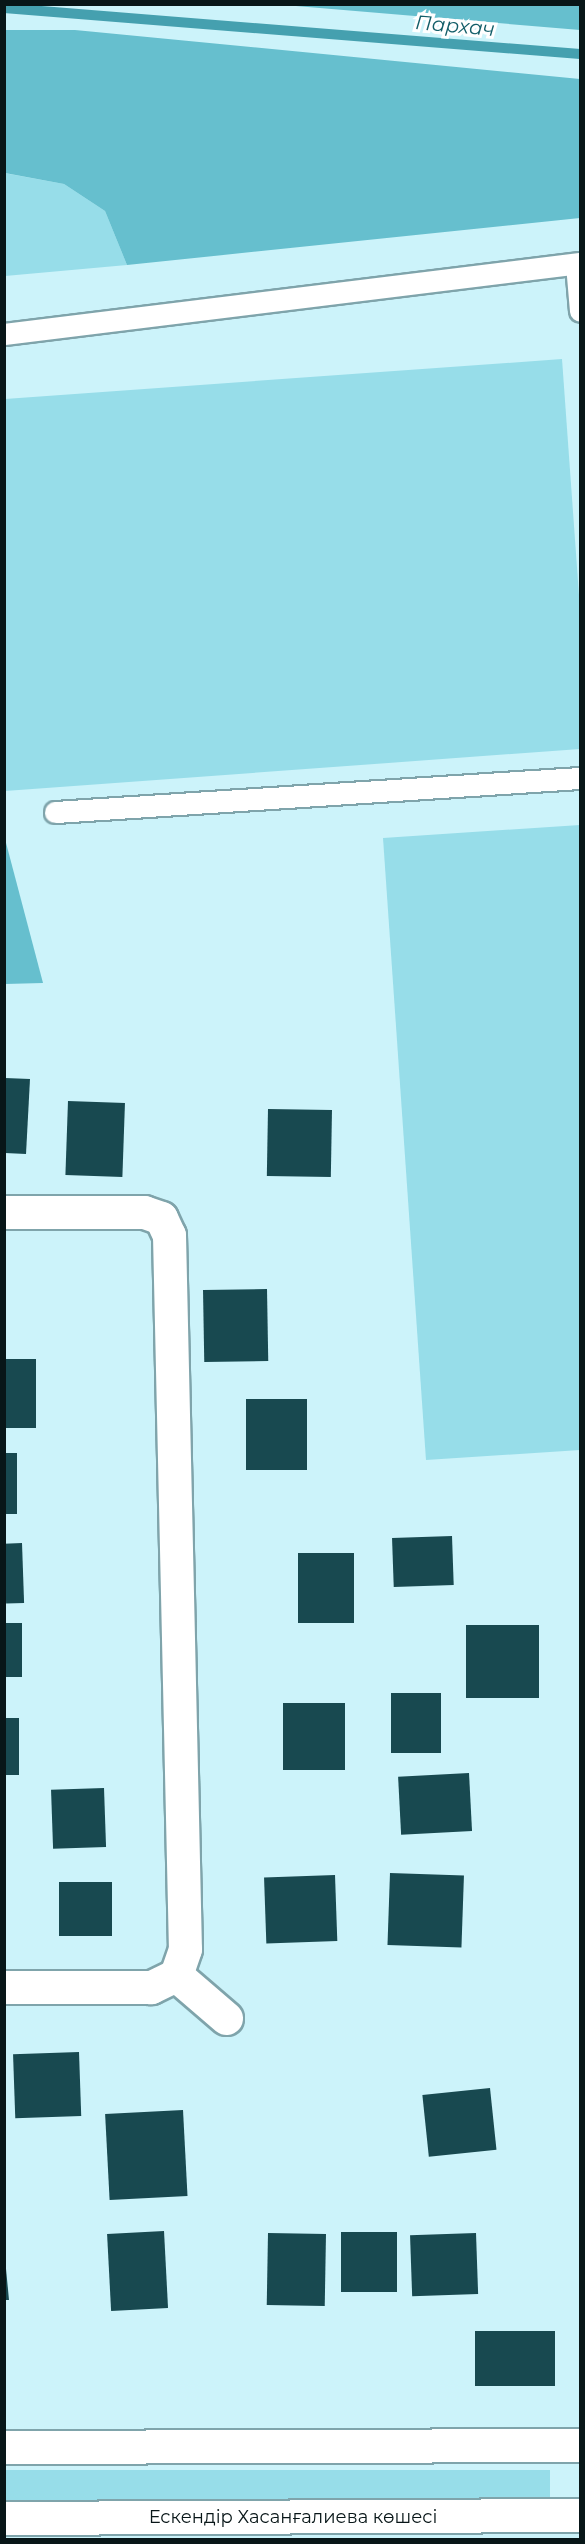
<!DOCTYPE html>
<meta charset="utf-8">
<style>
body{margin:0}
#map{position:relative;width:585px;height:2544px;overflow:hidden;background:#ccf3fa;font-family:Montserrat,sans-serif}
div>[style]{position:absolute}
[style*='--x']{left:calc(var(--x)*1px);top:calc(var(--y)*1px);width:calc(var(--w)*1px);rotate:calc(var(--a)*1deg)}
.green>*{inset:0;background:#97dde9;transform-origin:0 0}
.forest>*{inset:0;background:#66bfce}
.stream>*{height:10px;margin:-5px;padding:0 5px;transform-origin:5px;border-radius:5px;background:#45a0af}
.building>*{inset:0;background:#184950;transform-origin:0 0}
.roads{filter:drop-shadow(2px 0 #7fa4ab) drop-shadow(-2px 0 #7fa4ab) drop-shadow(0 2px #7fa4ab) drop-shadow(0 -2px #7fa4ab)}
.lane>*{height:21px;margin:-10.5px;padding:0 10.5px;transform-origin:10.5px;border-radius:10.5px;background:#fff}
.street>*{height:33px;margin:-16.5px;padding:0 16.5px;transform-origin:16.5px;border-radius:16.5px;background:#fff}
.secondary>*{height:33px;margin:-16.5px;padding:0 16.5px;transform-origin:16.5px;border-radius:16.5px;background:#fff}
span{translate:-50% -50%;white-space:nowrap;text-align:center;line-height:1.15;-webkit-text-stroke:6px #fff;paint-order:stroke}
.street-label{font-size:18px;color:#081618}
.water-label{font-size:20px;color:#125e69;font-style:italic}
.frame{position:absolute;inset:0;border:6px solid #081618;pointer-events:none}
</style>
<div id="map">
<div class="green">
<div style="clip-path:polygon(4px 173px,64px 184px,105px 211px,127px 265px,5px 276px)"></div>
<div style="clip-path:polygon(562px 359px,580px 609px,580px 749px,5px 791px,5px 399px)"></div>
<div style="clip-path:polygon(580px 825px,580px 1450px,426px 1460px,383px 838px)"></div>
<div style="left:5px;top:2470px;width:545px;height:30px"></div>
</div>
<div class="forest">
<div style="clip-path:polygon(284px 5px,580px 5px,580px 30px)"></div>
<div style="clip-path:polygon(5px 30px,75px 30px,580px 79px,580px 218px,127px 265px,105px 211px,64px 184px,5px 173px)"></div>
<div style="clip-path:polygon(4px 839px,5px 839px,43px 983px,5px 984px)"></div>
</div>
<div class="stream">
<div style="--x:4;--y:8;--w:578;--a:4.57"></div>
</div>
<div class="building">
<div style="clip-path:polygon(5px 1078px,30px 1079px,26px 1154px,5px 1153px)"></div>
<div style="left:68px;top:1101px;width:57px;height:74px;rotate:2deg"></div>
<div style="left:268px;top:1109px;width:64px;height:67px;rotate:1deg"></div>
<div style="left:267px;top:1289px;width:72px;height:64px;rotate:89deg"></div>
<div style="left:36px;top:1359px;width:69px;height:32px;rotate:90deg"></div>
<div style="left:246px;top:1399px;width:61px;height:71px"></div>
<div style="left:4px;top:1453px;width:13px;height:61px"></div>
<div style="left:452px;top:1536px;width:49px;height:60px;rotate:88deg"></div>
<div style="left:22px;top:1543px;width:60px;height:18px;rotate:88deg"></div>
<div style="left:298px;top:1553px;width:56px;height:70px"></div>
<div style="left:4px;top:1623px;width:18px;height:54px"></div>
<div style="left:539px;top:1625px;width:73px;height:73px;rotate:90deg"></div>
<div style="left:391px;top:1693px;width:50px;height:60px"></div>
<div style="left:283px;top:1703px;width:62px;height:67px"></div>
<div style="left:4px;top:1718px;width:15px;height:57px"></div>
<div style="left:469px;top:1773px;width:58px;height:71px;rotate:87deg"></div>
<div style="left:104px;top:1788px;width:59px;height:53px;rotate:88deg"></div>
<div style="left:390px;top:1873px;width:74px;height:72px;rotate:2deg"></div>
<div style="left:335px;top:1875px;width:66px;height:71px;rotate:88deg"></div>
<div style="left:59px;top:1882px;width:53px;height:54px"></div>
<div style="left:79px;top:2052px;width:64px;height:66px;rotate:88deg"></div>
<div style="left:490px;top:2088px;width:62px;height:68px;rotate:84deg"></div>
<div style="left:183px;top:2110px;width:86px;height:78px;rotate:87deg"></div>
<div style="left:164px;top:2231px;width:77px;height:57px;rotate:87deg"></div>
<div style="left:341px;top:2232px;width:56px;height:60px"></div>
<div style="left:268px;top:2233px;width:58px;height:72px;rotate:1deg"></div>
<div style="left:476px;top:2233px;width:61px;height:66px;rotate:88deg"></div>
<div style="clip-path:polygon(4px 2248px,9px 2300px,4px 2300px)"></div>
<div style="left:475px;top:2331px;width:80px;height:55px"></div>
</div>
<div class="roads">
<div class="lane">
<div style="--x:576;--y:264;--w:47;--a:85.1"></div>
<div style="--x:4;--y:334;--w:580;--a:-7.03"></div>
<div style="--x:55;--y:812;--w:526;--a:-3.71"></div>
</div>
<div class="street">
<div style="--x:4;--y:1212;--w:140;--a:0"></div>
<div style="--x:144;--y:1212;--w:18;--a:19"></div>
<div style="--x:161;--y:1218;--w:19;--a:65"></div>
<div style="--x:169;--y:1235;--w:714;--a:88.72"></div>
<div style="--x:185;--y:1949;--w:28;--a:109"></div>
<div style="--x:176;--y:1975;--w:28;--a:154"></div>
<div style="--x:151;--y:1987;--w:147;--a:180"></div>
<div style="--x:176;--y:1975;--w:66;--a:40.7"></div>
</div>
<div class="secondary">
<div style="--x:4;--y:2447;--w:576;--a:-0.2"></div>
<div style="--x:4;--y:2518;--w:576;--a:-0.3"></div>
</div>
</div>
<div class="street-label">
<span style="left:293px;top:2517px">Ескендір Хасанғалиева көшесі</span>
</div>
<div class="water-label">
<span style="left:455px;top:26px;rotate:5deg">Пархач</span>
</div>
<div class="frame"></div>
</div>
